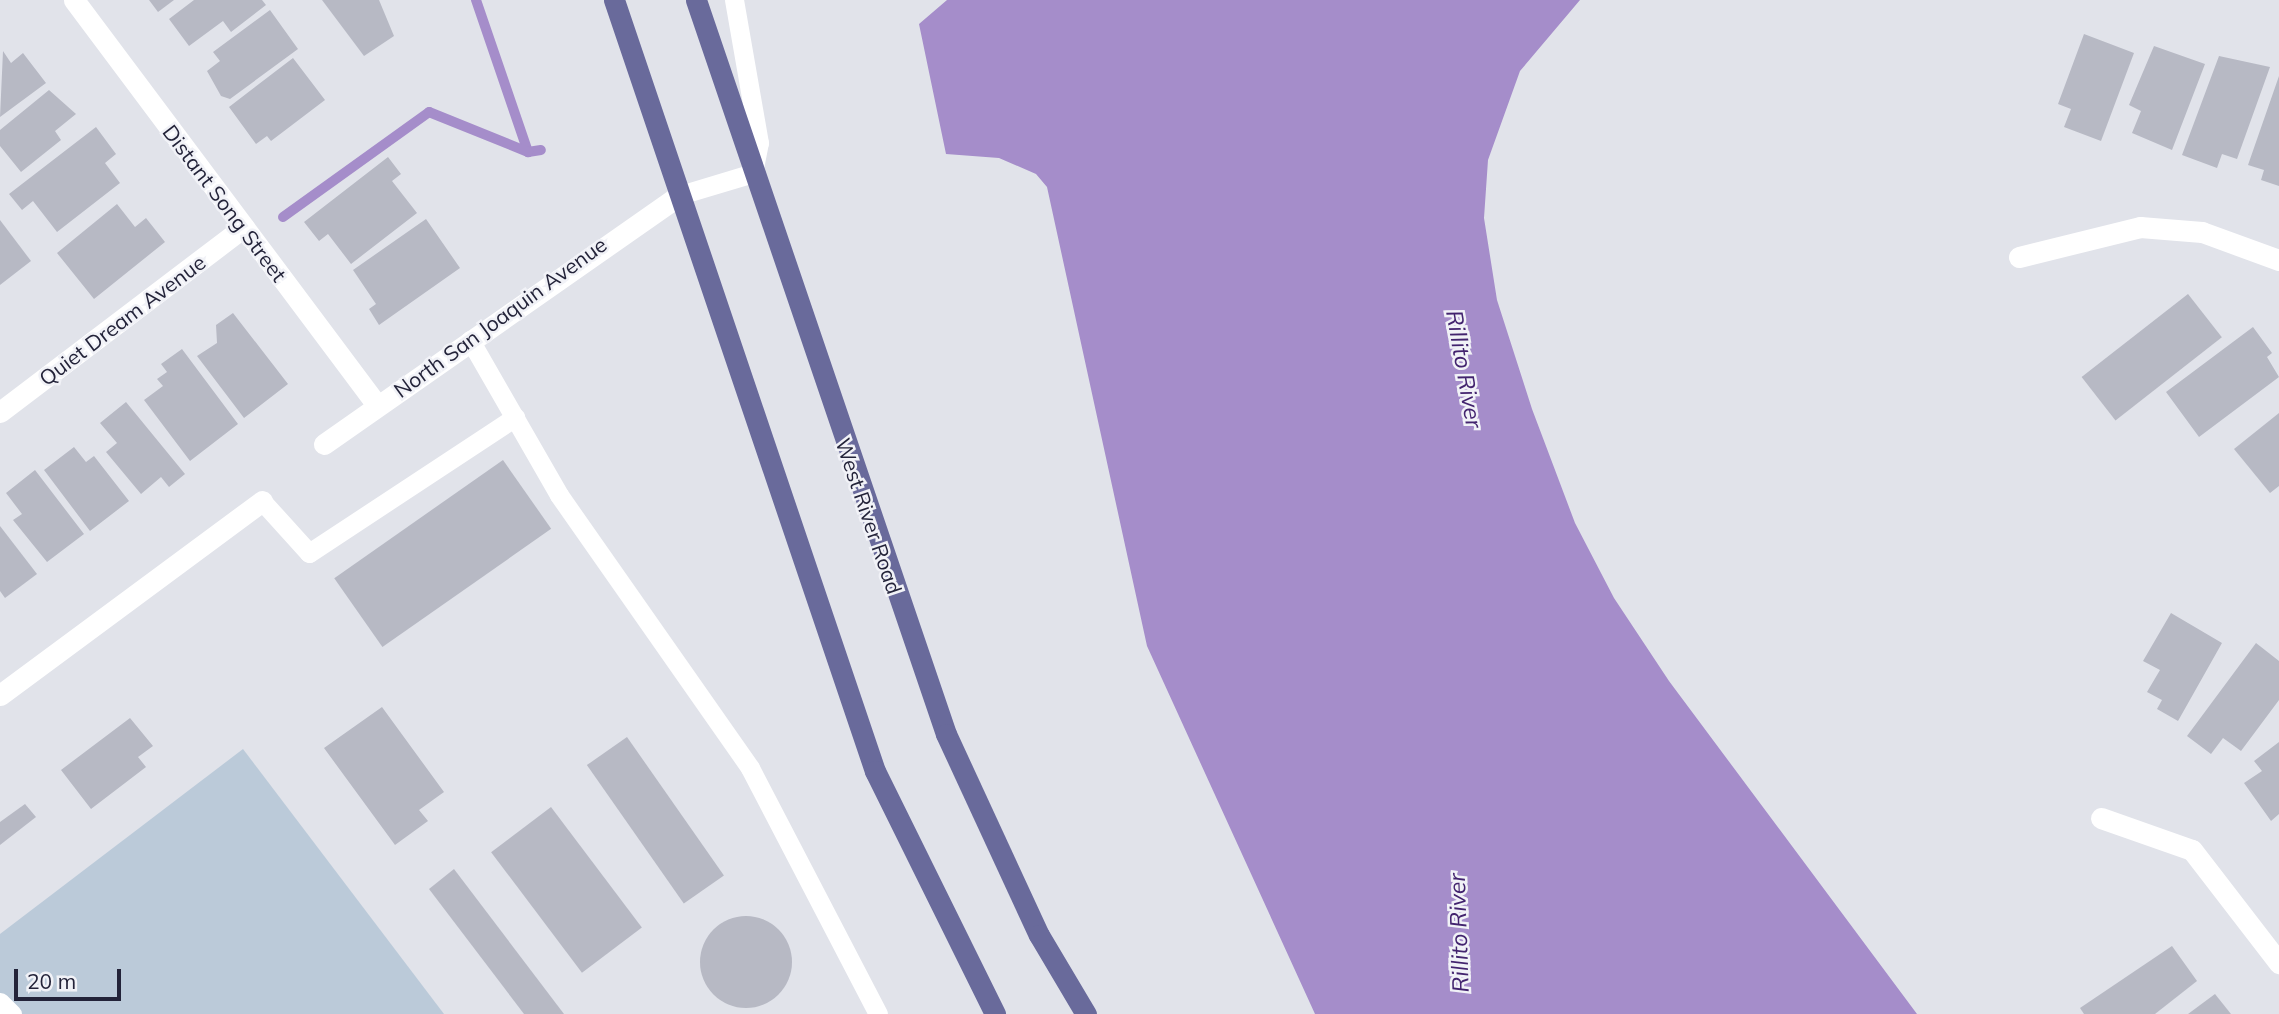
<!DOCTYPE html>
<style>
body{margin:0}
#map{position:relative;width:2279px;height:1014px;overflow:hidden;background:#e1e3ea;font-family:Mulish,sans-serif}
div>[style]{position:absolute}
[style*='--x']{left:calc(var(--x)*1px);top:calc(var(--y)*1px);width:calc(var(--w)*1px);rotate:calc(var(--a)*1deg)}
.green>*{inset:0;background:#bbcad9}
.water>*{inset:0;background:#a58dca}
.stream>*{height:10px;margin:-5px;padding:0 5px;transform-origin:5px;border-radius:5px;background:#a58dca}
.building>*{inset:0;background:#b7b9c4;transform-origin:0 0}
.round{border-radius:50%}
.lane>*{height:19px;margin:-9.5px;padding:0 9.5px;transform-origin:9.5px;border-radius:9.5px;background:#fff}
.street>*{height:21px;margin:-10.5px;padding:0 10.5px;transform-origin:10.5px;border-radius:10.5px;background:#fff}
.primary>*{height:21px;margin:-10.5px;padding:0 10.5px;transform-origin:10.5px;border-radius:10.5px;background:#696a9b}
span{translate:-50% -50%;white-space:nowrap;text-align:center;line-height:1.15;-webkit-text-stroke:5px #f1f2f7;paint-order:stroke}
.street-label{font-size:21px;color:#232339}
.water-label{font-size:23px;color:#42236e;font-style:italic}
.scale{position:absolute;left:14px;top:969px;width:107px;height:32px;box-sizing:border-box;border:4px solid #232339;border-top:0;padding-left:9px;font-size:21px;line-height:24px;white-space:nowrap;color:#232339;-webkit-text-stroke:5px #f1f2f7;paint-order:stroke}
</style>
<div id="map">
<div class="green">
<div style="clip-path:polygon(243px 749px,444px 1014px,0 1014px,0 934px)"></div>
</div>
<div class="water">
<div style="clip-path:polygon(947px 0,1580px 0,1520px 71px,1488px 160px,1484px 218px,1497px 300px,1532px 409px,1575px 523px,1614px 598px,1669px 681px,1917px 1014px,1315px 1014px,1147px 646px,1047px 187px,1036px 174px,999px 158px,946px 154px,919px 24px)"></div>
</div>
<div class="stream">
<div style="--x:476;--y:0;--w:161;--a:71.1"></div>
<div style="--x:528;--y:152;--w:13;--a:-9"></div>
<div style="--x:283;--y:217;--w:180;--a:-35.7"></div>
<div style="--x:429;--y:112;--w:107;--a:22"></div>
</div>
<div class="building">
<div style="clip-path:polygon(149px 0,174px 0,158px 12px)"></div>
<div style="clip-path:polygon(194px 0,262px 0,266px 5px,231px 32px,223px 21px,189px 46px,169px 19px)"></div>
<div style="clip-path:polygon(322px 0,379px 0,394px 36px,364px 56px)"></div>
<div style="clip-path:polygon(270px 10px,298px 49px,230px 99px,221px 96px,207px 71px,220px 61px,213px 52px)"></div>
<div style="clip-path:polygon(2084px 34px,2134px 53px,2101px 141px,2064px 127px,2071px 109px,2058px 104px)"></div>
<div style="clip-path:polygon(2154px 46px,2205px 64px,2172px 150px,2132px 133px,2141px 111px,2129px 105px)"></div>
<div style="clip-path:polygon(3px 51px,11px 63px,23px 53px,46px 83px,0 117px)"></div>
<div style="clip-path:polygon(2219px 56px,2270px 67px,2237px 159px,2222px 154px,2217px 168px,2182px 155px)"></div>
<div style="clip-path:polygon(293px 58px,325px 100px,271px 141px,267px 136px,256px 144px,229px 107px)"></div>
<div style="clip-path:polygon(2279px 76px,2279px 186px,2261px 180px,2264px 170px,2248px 165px)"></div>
<div style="clip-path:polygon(49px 90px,76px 114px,55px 131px,61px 140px,21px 172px,0 146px,0 130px)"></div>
<div style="clip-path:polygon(96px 127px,116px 154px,105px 163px,120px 183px,57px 232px,33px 201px,22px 210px,9px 194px)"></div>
<div style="clip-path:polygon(388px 157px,401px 174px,392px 181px,417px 213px,351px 264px,328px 234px,319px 241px,304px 222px)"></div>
<div style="clip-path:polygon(117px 204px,135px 227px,146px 218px,165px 242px,94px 299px,57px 253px)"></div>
<div style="clip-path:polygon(426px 219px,460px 268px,379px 325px,369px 309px,376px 304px,353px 270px)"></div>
<div style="clip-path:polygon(0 220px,31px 261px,0 285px)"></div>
<div style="left:2188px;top:294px;width:55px;height:135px;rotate:52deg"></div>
<div style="clip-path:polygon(233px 313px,288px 384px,244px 418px,197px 356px,217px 343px,216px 325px)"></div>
<div style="clip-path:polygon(2253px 327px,2272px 353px,2267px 357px,2279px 377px,2199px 437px,2166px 392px)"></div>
<div style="clip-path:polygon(182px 349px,238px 424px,190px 461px,144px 400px,163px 386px,157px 379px,167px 372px,161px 364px)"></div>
<div style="clip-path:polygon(126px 402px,185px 474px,169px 487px,161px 477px,141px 494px,106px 452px,117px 443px,100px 423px)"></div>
<div style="clip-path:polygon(2279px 413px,2279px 486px,2270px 493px,2234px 449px)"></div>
<div style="clip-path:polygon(74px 447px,86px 462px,94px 456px,129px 501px,90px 531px,44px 470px)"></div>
<div style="left:503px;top:460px;width:84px;height:206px;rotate:55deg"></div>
<div style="clip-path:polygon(35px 470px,84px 534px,47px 562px,13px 520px,22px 514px,6px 493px)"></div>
<div style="clip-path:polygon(0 526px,37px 574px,5px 598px,0 591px)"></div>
<div style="clip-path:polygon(2171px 613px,2222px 643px,2178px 721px,2157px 709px,2162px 700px,2147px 692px,2160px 670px,2143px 661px)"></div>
<div style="clip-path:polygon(2256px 643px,2279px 661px,2279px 700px,2241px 751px,2223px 738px,2211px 754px,2187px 736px)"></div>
<div style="clip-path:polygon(382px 707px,444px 792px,419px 810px,428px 821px,395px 845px,324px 748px)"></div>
<div style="clip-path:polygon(130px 718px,153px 746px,138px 757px,146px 767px,91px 809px,61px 770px)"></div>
<div style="left:627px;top:737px;width:169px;height:49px;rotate:55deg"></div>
<div style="clip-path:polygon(2279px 742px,2279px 814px,2271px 821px,2244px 783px,2262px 771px,2254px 761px)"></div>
<div style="clip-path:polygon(25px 804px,36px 817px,0 845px,0 822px)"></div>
<div style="left:551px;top:807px;width:151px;height:75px;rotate:53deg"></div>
<div style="clip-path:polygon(454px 869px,564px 1014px,524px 1014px,429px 889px)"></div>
<div class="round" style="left:700px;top:916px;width:92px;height:92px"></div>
<div style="clip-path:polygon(2172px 946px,2197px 981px,2155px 1014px,2084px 1014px,2080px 1008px)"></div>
<div style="clip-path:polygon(2215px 994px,2231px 1014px,2188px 1014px)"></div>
</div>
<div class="lane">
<div style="--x:680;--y:195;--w:76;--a:-16.8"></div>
<div style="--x:753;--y:173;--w:31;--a:-79"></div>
<div style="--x:759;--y:143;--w:145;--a:-99.9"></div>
<div style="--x:470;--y:340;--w:179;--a:60.1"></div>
<div style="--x:559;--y:495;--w:333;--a:55"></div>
<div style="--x:750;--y:768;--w:277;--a:62.5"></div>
<div style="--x:262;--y:501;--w:70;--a:47.9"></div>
<div style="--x:309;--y:553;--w:247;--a:-33.4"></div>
<div style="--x:0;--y:1002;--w:17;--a:45"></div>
</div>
<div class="street">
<div style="--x:74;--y:0;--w:506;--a:53.2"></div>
<div style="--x:2019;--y:257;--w:125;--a:-13.9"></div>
<div style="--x:2140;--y:227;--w:62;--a:4.6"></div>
<div style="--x:2202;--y:232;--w:82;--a:20"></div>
<div style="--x:0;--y:412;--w:306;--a:-37.2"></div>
<div style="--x:324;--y:444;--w:434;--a:-35"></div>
<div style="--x:0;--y:695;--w:326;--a:-36.5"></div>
<div style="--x:2101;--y:818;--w:96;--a:19.4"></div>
<div style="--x:2192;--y:850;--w:143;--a:52.4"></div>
</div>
<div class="primary">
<div style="--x:614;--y:0;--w:814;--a:71.3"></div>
<div style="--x:875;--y:771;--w:271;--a:63.7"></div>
<div style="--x:696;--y:0;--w:775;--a:71.19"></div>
<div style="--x:946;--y:734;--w:221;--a:65.2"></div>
<div style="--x:1039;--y:935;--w:92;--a:59.3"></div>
</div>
<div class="street-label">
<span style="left:225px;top:203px;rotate:53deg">Distant Song Street</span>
<span style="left:500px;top:317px;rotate:-36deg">North San Joaquin Avenue</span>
<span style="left:122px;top:320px;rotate:-37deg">Quiet Dream Avenue</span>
<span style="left:869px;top:516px;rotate:71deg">West River Road</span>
</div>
<div class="water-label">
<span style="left:1464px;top:369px;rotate:80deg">Rillito River</span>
<span style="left:1459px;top:933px;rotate:-92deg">Rillito River</span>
</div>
<div class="scale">20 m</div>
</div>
